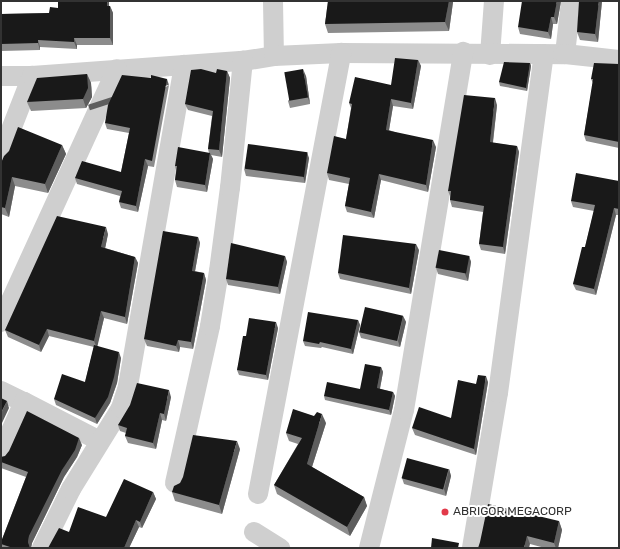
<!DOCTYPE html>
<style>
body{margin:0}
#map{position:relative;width:620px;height:549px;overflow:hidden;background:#fff;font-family:Rubik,sans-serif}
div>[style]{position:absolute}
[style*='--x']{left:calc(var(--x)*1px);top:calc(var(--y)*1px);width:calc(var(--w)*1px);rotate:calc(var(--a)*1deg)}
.minor>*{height:20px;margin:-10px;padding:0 10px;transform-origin:10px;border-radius:10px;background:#cfcfcf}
.wall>*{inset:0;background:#8c8c8c}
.shaded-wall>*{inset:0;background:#5e5e5e;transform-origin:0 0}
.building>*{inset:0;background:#191919;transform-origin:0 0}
.dots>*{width:11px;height:11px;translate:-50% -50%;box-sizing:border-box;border:2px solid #fff;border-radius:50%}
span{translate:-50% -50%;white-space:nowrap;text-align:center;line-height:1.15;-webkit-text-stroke:4px #fff;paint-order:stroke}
.poi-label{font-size:12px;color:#323232}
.left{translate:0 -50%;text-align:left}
.frame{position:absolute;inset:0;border:2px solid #323232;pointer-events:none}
</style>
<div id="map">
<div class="minor">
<div style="--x:273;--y:1;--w:55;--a:89"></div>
<div style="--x:565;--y:54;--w:53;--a:-83.5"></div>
<div style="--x:490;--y:55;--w:54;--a:-85.8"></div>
<div style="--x:1;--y:76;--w:31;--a:0"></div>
<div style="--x:1;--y:155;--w:85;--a:-68.6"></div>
<div style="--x:32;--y:76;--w:212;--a:-4.1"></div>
<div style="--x:243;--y:61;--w:31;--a:-9"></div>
<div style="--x:274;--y:56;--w:67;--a:-2.6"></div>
<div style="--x:341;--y:53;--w:224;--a:0.3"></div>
<div style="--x:565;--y:54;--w:54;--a:6.3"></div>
<div style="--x:1;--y:322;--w:278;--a:-65.4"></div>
<div style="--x:1;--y:391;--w:25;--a:26"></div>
<div style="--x:1;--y:453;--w:56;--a:-65.7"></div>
<div style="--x:24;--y:402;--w:85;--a:27.2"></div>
<div style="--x:175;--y:483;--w:161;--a:-77.4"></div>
<div style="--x:210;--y:326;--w:56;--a:-80.7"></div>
<div style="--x:219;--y:271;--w:84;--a:-82.5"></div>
<div style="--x:230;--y:188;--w:128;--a:-84.2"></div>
<div style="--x:258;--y:494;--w:449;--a:-79.3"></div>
<div style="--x:254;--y:532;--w:31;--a:32"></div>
<div style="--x:42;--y:548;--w:66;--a:-63.8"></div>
<div style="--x:71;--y:489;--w:95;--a:-58.3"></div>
<div style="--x:121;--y:408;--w:23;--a:-72"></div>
<div style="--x:128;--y:386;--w:326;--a:-80.1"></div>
<div style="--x:369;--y:548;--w:142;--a:-75.8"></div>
<div style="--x:404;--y:410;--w:363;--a:-80.6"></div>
<div style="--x:472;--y:548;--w:157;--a:-80.5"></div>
<div style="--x:498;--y:393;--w:342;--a:-82.3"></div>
</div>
<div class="wall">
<div style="clip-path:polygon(109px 1px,109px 6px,110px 6px,113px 13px,113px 45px,77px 45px,77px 49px,40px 47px,40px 50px,1px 51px,1px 14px,49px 13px,58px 8px)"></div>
<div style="clip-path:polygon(328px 1px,453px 1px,453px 2px,449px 31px,328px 33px,325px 24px)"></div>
<div style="clip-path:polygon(561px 1px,557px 24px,553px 24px,551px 39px,520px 34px,518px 27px)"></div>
<div style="clip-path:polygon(602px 1px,598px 42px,580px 40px,577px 32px)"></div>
<div style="clip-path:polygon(418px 60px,421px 66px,413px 109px,393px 106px,389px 130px,436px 147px,428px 192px,381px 180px,374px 218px,347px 212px,345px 206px,349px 184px,329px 180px,327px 173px,346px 139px,351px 108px,349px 103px,391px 85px)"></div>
<div style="clip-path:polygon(530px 63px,531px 66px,527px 91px,500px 86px,499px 82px)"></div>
<div style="clip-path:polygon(619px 64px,619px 148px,586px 141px,584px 135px,593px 83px,591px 79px)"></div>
<div style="clip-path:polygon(227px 71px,230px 78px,222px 157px,211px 155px,213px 159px,207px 192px,177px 187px,175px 180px,176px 170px,175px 166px,209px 153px,208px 149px,212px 116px,188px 110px,185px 104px,216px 73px)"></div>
<div style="clip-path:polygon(87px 74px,91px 83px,92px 97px,86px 108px,31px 111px,27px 102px)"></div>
<div style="clip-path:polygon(306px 76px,310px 104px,290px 108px,288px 101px)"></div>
<div style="clip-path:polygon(169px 85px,154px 167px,148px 166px,138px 212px,121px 208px,119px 202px,120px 196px,77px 184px,75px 178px,121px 172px,129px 133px,107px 129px,105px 123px)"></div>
<div style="clip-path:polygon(497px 105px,493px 143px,517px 146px,519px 152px,505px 254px,481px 250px,479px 244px,483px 212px,452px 207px,450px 200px,450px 196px,448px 191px)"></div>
<div style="clip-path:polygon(62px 145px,66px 154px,48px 193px,15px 186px,9px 217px,1px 214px,1px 163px)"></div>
<div style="clip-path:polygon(309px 158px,305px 183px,246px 176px,244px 169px)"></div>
<div style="clip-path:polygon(619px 181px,619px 215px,616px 215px,596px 295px,576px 290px,573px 284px,585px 247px,594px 211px,573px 207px,571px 201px)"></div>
<div style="clip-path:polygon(108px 234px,105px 248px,135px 257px,138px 263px,127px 324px,104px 318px,97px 346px,121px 358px,117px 383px,110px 403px,97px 424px,56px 405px,54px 399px,85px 382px,94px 347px,49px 336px,41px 352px,8px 337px,5px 330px)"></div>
<div style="clip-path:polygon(198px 237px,200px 243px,195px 271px,204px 273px,206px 280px,193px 349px,180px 347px,179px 352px,147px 346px,144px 339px)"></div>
<div style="clip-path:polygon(419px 250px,411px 294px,340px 279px,338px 273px)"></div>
<div style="clip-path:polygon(285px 256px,287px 262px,280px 294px,228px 285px,226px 279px)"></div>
<div style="clip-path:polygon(469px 256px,471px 262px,468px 281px,438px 274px,436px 268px)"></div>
<div style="clip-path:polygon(403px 316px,406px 322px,400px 347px,361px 338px,359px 332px)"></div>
<div style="clip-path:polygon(358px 320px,360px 325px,353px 354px,322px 347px,321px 348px,305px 346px,303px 341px)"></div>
<div style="clip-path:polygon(278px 328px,268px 380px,239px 375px,237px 370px,246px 336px)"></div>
<div style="clip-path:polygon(381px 367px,383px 372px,380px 389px,393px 392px,395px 396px,391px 415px,325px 400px,324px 396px,360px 389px)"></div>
<div style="clip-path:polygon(488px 382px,476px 455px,415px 435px,412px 428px,451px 418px,476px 384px)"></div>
<div style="clip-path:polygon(171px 397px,166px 421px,162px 420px,156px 449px,128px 443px,125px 436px,126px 433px,120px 431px,118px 425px)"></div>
<div style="clip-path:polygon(326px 423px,312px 467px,364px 497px,367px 506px,350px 536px,277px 494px,274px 485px,298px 444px,289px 441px,286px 433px)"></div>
<div style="clip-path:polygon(82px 445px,77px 457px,64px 477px,32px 543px,31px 548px,2px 548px,1px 545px,1px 542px,26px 477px,1px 468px,1px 457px)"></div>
<div style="clip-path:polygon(240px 449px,222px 514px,175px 501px,172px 492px)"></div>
<div style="clip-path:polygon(449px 469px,451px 476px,446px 496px,404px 484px,402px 478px)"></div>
<div style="clip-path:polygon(153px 492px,156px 499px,142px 528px,139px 527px,129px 548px,48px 548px,69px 532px,106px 517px)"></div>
<div style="clip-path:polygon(559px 521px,562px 530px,558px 548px,545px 548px,530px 544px,478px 548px)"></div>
</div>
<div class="shaded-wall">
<div style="clip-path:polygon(107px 1px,109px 1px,109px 13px,107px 6px)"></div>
<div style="clip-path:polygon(449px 1px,453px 1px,453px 2px,449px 31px,445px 22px)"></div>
<div style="clip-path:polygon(557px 1px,561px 1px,557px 24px,554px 17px)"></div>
<div style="clip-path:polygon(599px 1px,602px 1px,598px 42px,595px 34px)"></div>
<div style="clip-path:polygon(110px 6px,113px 13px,113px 45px,110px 38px)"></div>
<div style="clip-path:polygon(551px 17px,553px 24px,551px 39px,548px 32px)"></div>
<div style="clip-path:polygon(74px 38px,77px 45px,77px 49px,74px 42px)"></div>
<div style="clip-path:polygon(38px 40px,40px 47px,40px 50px,38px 43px)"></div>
<div style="clip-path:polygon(418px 60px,421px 66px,413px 109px,411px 103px)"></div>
<div style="clip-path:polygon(530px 63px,531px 66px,527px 91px,526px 88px)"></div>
<div style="clip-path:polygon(303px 69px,306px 76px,310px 104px,308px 98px)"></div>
<div style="clip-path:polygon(227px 71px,230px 78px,222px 157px,219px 150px)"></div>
<div style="clip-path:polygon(87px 74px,91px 83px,92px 97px,86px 108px,83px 99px)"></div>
<div style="left:167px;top:79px;width:6px;height:83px;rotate:72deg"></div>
<div style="clip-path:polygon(495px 98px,497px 105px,492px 149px,490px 142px)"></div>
<div style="clip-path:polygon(391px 99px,393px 106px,388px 136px,386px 130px)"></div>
<div style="clip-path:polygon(433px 140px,436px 147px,428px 192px,426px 185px)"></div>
<div style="clip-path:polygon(62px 145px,66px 154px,48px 193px,45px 184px)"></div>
<div style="clip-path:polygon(517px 146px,519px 152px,505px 254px,503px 247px)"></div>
<div style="clip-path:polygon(307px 152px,309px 158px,305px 183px,303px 176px)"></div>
<div style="clip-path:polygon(210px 153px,213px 159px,207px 192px,205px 185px)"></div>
<div style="clip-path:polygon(145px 159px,148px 166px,138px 212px,136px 206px)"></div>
<div style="clip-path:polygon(379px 174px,381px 180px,374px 218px,371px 212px)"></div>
<div style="clip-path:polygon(12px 177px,15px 186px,9px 217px,5px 208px)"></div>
<div style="clip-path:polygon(614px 208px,616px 215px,596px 295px,594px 289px)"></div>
<div style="clip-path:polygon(106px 227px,108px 234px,104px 254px,101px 247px)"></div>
<div style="clip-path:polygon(198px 237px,200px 243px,194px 277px,192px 271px)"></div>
<div style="clip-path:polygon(416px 244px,419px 250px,411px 294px,409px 288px)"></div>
<div style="clip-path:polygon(285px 256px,287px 262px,280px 294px,278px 287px)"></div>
<div style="clip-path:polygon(469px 256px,471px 262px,468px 281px,465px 274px)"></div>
<div style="clip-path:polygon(135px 257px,138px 263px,127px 324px,125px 317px)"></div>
<div style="clip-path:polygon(204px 273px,206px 280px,193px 349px,191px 342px)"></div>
<div style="clip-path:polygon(101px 311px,104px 318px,97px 348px,94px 341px)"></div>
<div style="clip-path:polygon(403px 316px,406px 322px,400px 347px,398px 341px)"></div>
<div style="clip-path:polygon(358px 320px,360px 325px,353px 354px,351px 349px)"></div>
<div style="clip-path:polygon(276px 322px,278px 328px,268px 380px,266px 375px)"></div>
<div style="clip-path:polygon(47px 329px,49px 336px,41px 352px,39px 345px)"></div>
<div style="clip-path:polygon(178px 340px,180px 347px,179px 352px,176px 346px)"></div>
<div style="clip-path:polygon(119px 352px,121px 358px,117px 383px,110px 403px,97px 424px,95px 418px)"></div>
<div style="clip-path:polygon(381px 367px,383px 372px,379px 393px,377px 388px)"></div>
<div style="clip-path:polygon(486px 376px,488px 382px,476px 455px,474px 449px)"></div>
<div style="clip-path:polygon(169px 390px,171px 397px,166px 421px,164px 414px)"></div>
<div style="clip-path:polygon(393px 392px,395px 396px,391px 415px,389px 410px)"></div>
<div style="clip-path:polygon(7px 401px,9px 408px,2px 423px,1px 421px,1px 413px)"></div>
<div style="clip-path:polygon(160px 413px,162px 420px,156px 449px,153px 443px)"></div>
<div style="clip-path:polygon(322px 414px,326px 423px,310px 473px,307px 464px)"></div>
<div style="clip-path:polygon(79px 438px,82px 445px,77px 457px,64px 477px,32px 543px,31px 548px,30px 548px,28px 542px,29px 536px,62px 470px)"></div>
<div style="clip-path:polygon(237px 441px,240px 449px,222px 514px,219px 505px)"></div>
<div style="clip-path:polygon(449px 469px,451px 476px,446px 496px,444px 489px)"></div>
<div style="clip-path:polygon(153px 492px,156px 499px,142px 528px,140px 522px)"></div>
<div style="clip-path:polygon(364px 497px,367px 506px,350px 536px,347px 527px)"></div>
<div style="clip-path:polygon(136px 520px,139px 527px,129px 548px,124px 548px)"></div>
<div style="clip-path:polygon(559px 521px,562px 530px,558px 548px,556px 548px,554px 543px)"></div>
<div style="clip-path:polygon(527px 536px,530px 544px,529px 548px,524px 548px)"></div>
</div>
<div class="building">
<div style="clip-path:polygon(58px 1px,107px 1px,107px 6px,110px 6px,110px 38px,74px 38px,74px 42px,38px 40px,38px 43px,1px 44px,1px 14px,49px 13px,50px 7px,58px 8px)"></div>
<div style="clip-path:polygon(328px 1px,449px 1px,445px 22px,325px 24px)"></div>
<div style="clip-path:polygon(522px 1px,557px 1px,554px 17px,551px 17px,548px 32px,518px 27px)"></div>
<div style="clip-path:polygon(579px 1px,599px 1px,595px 34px,577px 32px)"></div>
<div style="clip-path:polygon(395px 58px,418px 60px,411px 103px,391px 99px,386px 130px,433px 140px,426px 185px,379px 174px,371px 212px,345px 206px,350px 178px,327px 173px,334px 136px,346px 139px,352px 104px,349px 103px,355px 77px,391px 85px)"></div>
<div style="clip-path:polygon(504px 62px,530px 63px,526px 88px,499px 82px)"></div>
<div style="clip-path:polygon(594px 63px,619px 64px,619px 142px,584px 135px,593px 79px,591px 79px)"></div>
<div style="clip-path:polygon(201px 69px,216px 73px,217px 69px,227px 71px,219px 150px,208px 149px,213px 111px,185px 104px,191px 70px)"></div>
<div style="left:303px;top:69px;width:29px;height:19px;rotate:80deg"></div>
<div style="clip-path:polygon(87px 74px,88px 88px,83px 99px,27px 102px,37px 78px)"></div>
<div style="clip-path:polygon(122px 75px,151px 78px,151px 75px,167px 79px,152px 161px,145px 159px,136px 206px,119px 202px,122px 191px,75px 178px,82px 161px,121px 172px,130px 128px,105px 123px,108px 105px)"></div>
<div style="clip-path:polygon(464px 95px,495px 98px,490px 142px,517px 146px,503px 247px,479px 244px,484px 206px,450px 200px,451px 191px,448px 191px)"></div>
<div style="clip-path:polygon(18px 127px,62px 145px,45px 184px,12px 177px,5px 208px,1px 207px,1px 163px,4px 156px,9px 151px)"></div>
<div style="left:248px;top:144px;width:60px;height:25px;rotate:8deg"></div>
<div style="clip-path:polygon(178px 147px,210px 153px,205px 185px,175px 180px,177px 166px,175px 166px)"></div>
<div style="clip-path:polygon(576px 173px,619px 181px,619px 209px,614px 208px,594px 289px,573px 284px,582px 247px,585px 247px,595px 205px,571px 201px)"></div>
<div style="clip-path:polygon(57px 216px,106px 227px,101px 247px,135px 257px,125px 317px,101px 311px,94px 341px,47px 329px,39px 345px,5px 330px)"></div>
<div style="clip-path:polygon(163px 231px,198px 237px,192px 271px,204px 273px,191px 342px,178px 340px,176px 346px,144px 339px)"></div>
<div style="clip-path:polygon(343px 235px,416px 244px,409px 288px,338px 273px)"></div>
<div style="clip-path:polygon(231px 243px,285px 256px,278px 287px,226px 279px)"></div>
<div style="left:439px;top:250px;width:31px;height:18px;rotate:11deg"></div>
<div style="left:365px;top:307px;width:39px;height:26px;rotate:13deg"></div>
<div style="clip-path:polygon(308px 312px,358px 320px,351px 349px,320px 342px,319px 344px,303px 341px)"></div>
<div style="clip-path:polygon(249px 318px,276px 322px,266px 375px,237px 370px,243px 336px,246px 336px)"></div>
<div style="clip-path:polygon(94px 345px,119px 352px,114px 377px,108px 397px,95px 418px,54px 399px,62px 374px,85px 382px)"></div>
<div style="clip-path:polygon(365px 364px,381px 367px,377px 388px,393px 392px,389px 410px,324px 396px,327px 382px,360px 389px)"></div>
<div style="clip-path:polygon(478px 375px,486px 376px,474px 449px,412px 428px,419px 407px,451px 418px,458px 380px,476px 384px)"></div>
<div style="clip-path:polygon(137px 383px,169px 390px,164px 414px,160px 413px,153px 443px,125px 436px,127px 428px,118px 425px,130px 405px)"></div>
<div style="clip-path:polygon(1px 398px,7px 401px,1px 413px)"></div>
<div style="clip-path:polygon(293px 409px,314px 416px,317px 412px,322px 414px,307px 464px,364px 497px,347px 527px,274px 485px,302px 438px,286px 433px)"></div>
<div style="clip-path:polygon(27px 411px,79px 438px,75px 450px,62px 470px,29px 536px,28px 542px,30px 548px,13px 548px,1px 544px,1px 542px,28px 472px,1px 462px,1px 457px,5px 456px,9px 451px)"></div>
<div style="clip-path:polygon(193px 435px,237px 441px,219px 505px,172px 492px,174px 486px,180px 483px,183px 477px)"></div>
<div style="left:407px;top:458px;width:43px;height:21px;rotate:15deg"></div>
<div style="clip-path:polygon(124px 479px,153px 492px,140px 522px,136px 520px,124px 548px,48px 548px,59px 528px,69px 532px,78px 507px,106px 517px)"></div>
<div style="clip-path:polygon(488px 504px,559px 521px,554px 543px,527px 536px,524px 548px,478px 548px,480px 542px)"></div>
<div style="clip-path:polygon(432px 538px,459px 543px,458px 548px,431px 548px)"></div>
</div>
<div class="dots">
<div style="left:445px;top:512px;background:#e23a4a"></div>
</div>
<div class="poi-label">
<span class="left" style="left:453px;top:512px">ABRIGOR MEGACORP</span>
</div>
<div class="frame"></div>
</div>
